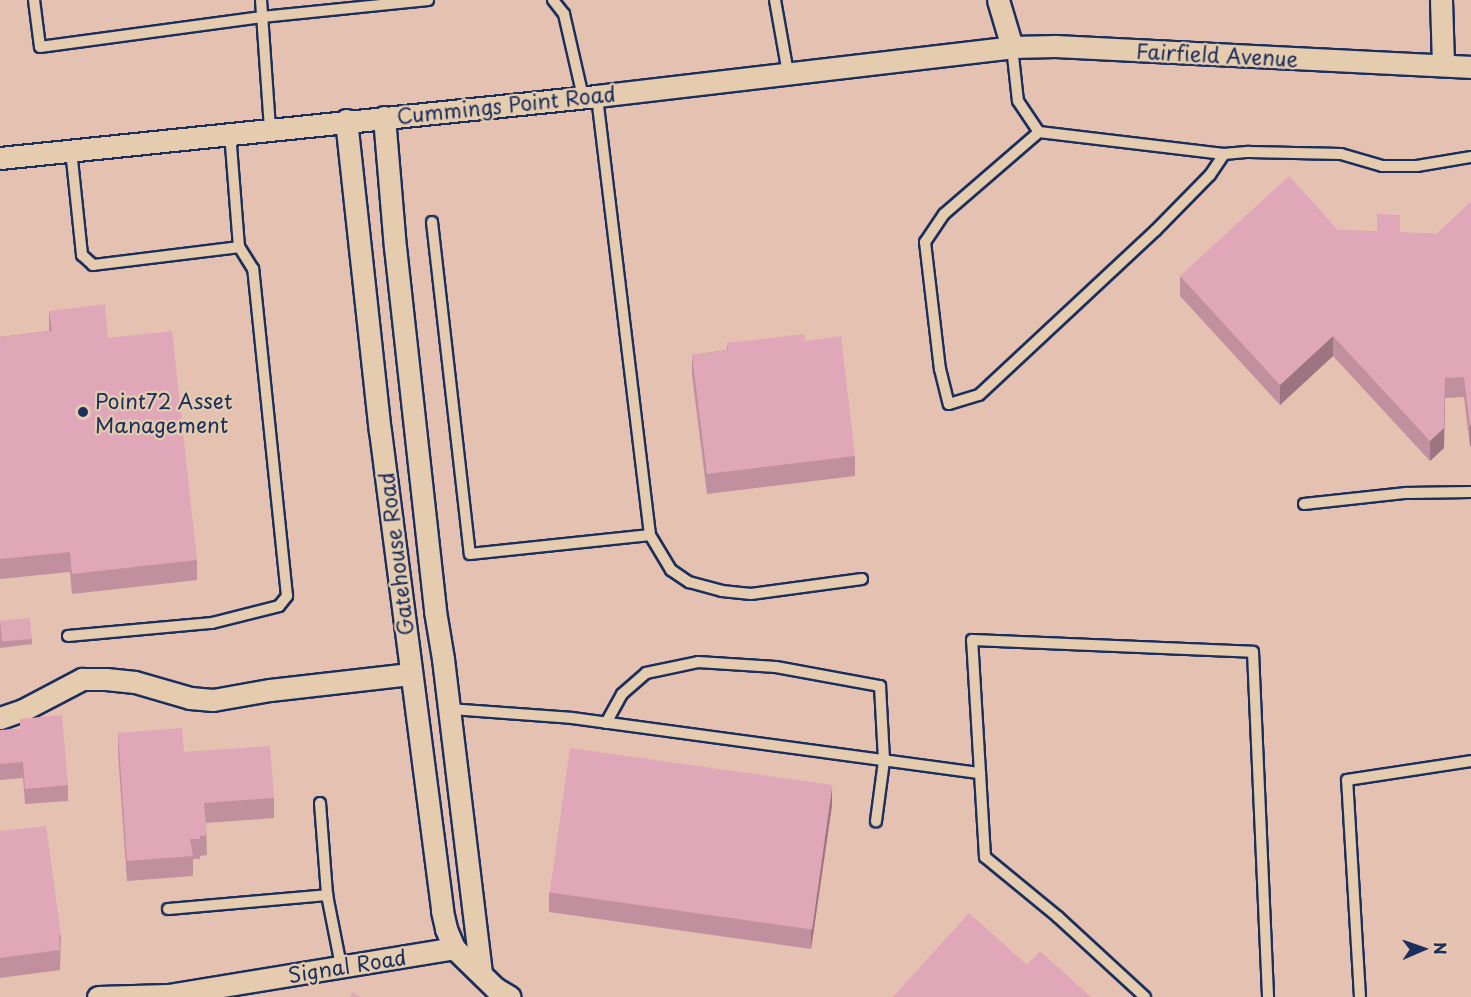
<!DOCTYPE html>
<style>
body{margin:0}
#map{position:relative;width:1471px;height:997px;overflow:hidden;background:#e4c1b1;font-family:"Playpen Sans",sans-serif}
div>[style]{position:absolute}
[style*='--x']{left:calc(var(--x)*1px);top:calc(var(--y)*1px);width:calc(var(--w)*1px);rotate:calc(var(--a)*1deg)}
.roads{filter:drop-shadow(2px 0 #1b2f5e) drop-shadow(-2px 0 #1b2f5e) drop-shadow(0 2px #1b2f5e) drop-shadow(0 -2px #1b2f5e)}
.lane>*{height:10px;margin:-5px;padding:0 5px;transform-origin:5px;border-radius:5px;background:#e6ccae}
.street>*{height:21px;margin:-10.5px;padding:0 10.5px;transform-origin:10.5px;border-radius:10.5px;background:#e6ccae}
.wall>*{inset:0;background:#c1909f}
.shaded-wall>*{inset:0;background:#9d7582;transform-origin:0 0}
.building>*{inset:0;background:#e0a7b9;transform-origin:0 0}
.dots>*{width:16px;height:16px;translate:-50% -50%;box-sizing:border-box;border:3px solid #e6ccae;border-radius:50%}
span{translate:-50% -50%;white-space:nowrap;text-align:center;line-height:1.15;-webkit-text-stroke:4.5px #e6ccae;paint-order:stroke}
.street-label{font-size:21px;color:#1b2f5e}
.poi-label{font-size:21px;color:#1b2f5e}
.left{translate:0 -50%;text-align:left}
.north{position:absolute;left:1393px;top:919px;width:60px;height:60px;-webkit-text-stroke:4px #e6ccae;paint-order:stroke;rotate:88deg;font-size:16px;font-weight:700;line-height:24px;text-align:center;color:#1b2f5e}
.north::after{content:'';display:block;margin:auto;width:21px;height:27px;background:#1b2f5e;clip-path:polygon(50% 0,100% 100%,50% 72%,0 100%)}
</style>
<div id="map">
<div class="roads">
<div class="lane">
<div style="--x:34;--y:0;--w:47;--a:82.7"></div>
<div style="--x:40;--y:47;--w:224;--a:-7.7"></div>
<div style="--x:262;--y:17;--w:167;--a:-5.8"></div>
<div style="--x:261;--y:0;--w:128;--a:86"></div>
<div style="--x:553;--y:0;--w:18;--a:52"></div>
<div style="--x:564;--y:14;--w:85;--a:77.1"></div>
<div style="--x:775;--y:0;--w:74;--a:79.9"></div>
<div style="--x:1012;--y:47;--w:54;--a:83.7"></div>
<div style="--x:1018;--y:101;--w:37;--a:56"></div>
<div style="--x:1039;--y:132;--w:186;--a:6.8"></div>
<div style="--x:1224;--y:154;--w:25;--a:-5"></div>
<div style="--x:1249;--y:152;--w:92;--a:1.2"></div>
<div style="--x:1341;--y:154;--w:43;--a:16.3"></div>
<div style="--x:1382;--y:166;--w:35;--a:0"></div>
<div style="--x:1417;--y:166;--w:55;--a:-9.5"></div>
<div style="--x:1039;--y:132;--w:125;--a:139.2"></div>
<div style="--x:944;--y:214;--w:34;--a:124"></div>
<div style="--x:925;--y:242;--w:128;--a:83.3"></div>
<div style="--x:940;--y:369;--w:36;--a:76"></div>
<div style="--x:949;--y:404;--w:31;--a:-17"></div>
<div style="--x:979;--y:395;--w:241;--a:-43"></div>
<div style="--x:1155;--y:231;--w:78;--a:-45.5"></div>
<div style="--x:1210;--y:175;--w:25;--a:-56"></div>
<div style="--x:71;--y:150;--w:106;--a:84"></div>
<div style="--x:82;--y:255;--w:15;--a:42"></div>
<div style="--x:93;--y:265;--w:147;--a:-7"></div>
<div style="--x:432;--y:222;--w:334;--a:83.5"></div>
<div style="--x:470;--y:554;--w:181;--a:-6"></div>
<div style="--x:650;--y:535;--w:442;--a:-96.9"></div>
<div style="--x:1304;--y:504;--w:103;--a:-6.2"></div>
<div style="--x:1406;--y:493;--w:65;--a:-0.9"></div>
<div style="--x:650;--y:535;--w:41;--a:59"></div>
<div style="--x:671;--y:570;--w:22;--a:34"></div>
<div style="--x:689;--y:582;--w:34;--a:15"></div>
<div style="--x:722;--y:591;--w:29;--a:6"></div>
<div style="--x:751;--y:594;--w:112;--a:-7.7"></div>
<div style="--x:68;--y:636;--w:145;--a:-5.2"></div>
<div style="--x:212;--y:623;--w:69;--a:-14.2"></div>
<div style="--x:279;--y:606;--w:13;--a:-51"></div>
<div style="--x:287;--y:596;--w:329;--a:-95.9"></div>
<div style="--x:253;--y:269;--w:26;--a:-122"></div>
<div style="--x:239;--y:247;--w:115;--a:-94.5"></div>
<div style="--x:450;--y:709;--w:122;--a:4.2"></div>
<div style="--x:572;--y:718;--w:412;--a:7.7"></div>
<div style="--x:606;--y:723;--w:33;--a:-61"></div>
<div style="--x:622;--y:694;--w:32;--a:-41"></div>
<div style="--x:646;--y:673;--w:53;--a:-11.9"></div>
<div style="--x:698;--y:662;--w:78;--a:3.7"></div>
<div style="--x:776;--y:667;--w:106;--a:10.4"></div>
<div style="--x:880;--y:686;--w:75;--a:86.9"></div>
<div style="--x:884;--y:761;--w:61;--a:97.6"></div>
<div style="--x:320;--y:803;--w:92;--a:85.6"></div>
<div style="--x:327;--y:895;--w:72;--a:78.8"></div>
<div style="--x:168;--y:909;--w:160;--a:-5"></div>
<div style="--x:1145;--y:997;--w:118;--a:-137.4"></div>
<div style="--x:1058;--y:917;--w:94;--a:-140.6"></div>
<div style="--x:985;--y:857;--w:217;--a:-93.4"></div>
<div style="--x:972;--y:640;--w:281;--a:2.4"></div>
<div style="--x:1253;--y:652;--w:345;--a:87.5"></div>
<div style="--x:1360;--y:997;--w:217;--a:-93.4"></div>
<div style="--x:1347;--y:780;--w:125;--a:-8.7"></div>
</div>
<div class="street">
<div style="--x:998;--y:0;--w:49;--a:73.4"></div>
<div style="--x:1441;--y:0;--w:65;--a:88.2"></div>
<div style="--x:384;--y:117;--w:130;--a:85.2"></div>
<div style="--x:395;--y:247;--w:366;--a:83.7"></div>
<div style="--x:435;--y:611;--w:49;--a:80.5"></div>
<div style="--x:443;--y:659;--w:317;--a:83.1"></div>
<div style="--x:346;--y:120;--w:313;--a:83.8"></div>
<div style="--x:380;--y:431;--w:484;--a:82.6"></div>
<div style="--x:442;--y:911;--w:18;--a:77"></div>
<div style="--x:446;--y:929;--w:21;--a:67"></div>
<div style="--x:454;--y:948;--w:57;--a:44.3"></div>
<div style="--x:495;--y:988;--w:17;--a:31"></div>
<div style="--x:0;--y:158;--w:600;--a:-5.93"></div>
<div style="--x:597;--y:96;--w:418;--a:-6.7"></div>
<div style="--x:1012;--y:47;--w:44;--a:-1.3"></div>
<div style="--x:1056;--y:46;--w:416;--a:2.9"></div>
<div style="--x:0;--y:718;--w:24;--a:-19"></div>
<div style="--x:23;--y:710;--w:67;--a:-27.7"></div>
<div style="--x:82;--y:679;--w:24;--a:0"></div>
<div style="--x:106;--y:679;--w:29;--a:6"></div>
<div style="--x:135;--y:682;--w:57;--a:16.2"></div>
<div style="--x:190;--y:698;--w:23;--a:5"></div>
<div style="--x:213;--y:700;--w:58;--a:-10"></div>
<div style="--x:270;--y:690;--w:141;--a:-6.5"></div>
<div style="--x:98;--y:997;--w:70;--a:-1.6"></div>
<div style="--x:168;--y:995;--w:290;--a:-9.3"></div>
</div>
</div>
<div class="wall">
<div style="clip-path:polygon(1471px 202px,1471px 446px,1470px 446px,1464px 397px,1445px 398px,1444px 448px,1430px 461px,1333px 356px,1280px 405px,1180px 296px,1180px 276px,1338px 230px,1437px 234px)"></div>
<div style="clip-path:polygon(49px 311px,108px 338px,197px 560px,197px 580px,72px 594px,70px 572px,0 579px,0 337px,49px 331px)"></div>
<div style="clip-path:polygon(805px 341px,855px 456px,855px 476px,707px 494px,692px 375px,692px 355px,727px 350px,727px 343px)"></div>
<div style="clip-path:polygon(0 621px,32px 639px,32px 644px,0 648px)"></div>
<div style="clip-path:polygon(20px 719px,68px 785px,68px 801px,25px 804px,23px 778px,0 780px,0 730px,20px 729px)"></div>
<div style="clip-path:polygon(118px 733px,184px 752px,274px 798px,274px 818px,206px 823px,207px 855px,200px 856px,200px 859px,193px 859px,193px 876px,127px 881px,118px 753px)"></div>
<div style="clip-path:polygon(832px 805px,811px 949px,549px 912px,549px 892px)"></div>
<div style="clip-path:polygon(0 831px,61px 935px,60px 970px,0 978px)"></div>
</div>
<div class="shaded-wall">
<div style="clip-path:polygon(1333px 336px,1333px 356px,1280px 405px,1280px 385px)"></div>
<div style="clip-path:polygon(1445px 378px,1444px 448px,1430px 461px,1430px 441px)"></div>
<div style="left:1471px;top:425px;width:21px;height:1px;rotate:90deg"></div>
<div style="clip-path:polygon(832px 785px,832px 805px,811px 949px,811px 929px)"></div>
</div>
<div class="building">
<div style="clip-path:polygon(1289px 176px,1338px 230px,1377px 231px,1377px 214px,1400px 215px,1400px 232px,1437px 234px,1471px 202px,1471px 425px,1470px 426px,1464px 377px,1445px 378px,1444px 428px,1430px 441px,1333px 336px,1280px 385px,1180px 276px)"></div>
<div style="clip-path:polygon(105px 304px,108px 338px,172px 331px,197px 560px,72px 574px,70px 552px,0 559px,0 337px,52px 331px,49px 311px)"></div>
<div style="clip-path:polygon(804px 334px,805px 341px,841px 336px,855px 456px,707px 474px,692px 355px,728px 350px,727px 343px)"></div>
<div style="left:30px;top:618px;width:21px;height:30px;rotate:85deg"></div>
<div style="clip-path:polygon(62px 715px,68px 785px,25px 789px,23px 762px,0 764px,0 730px,20px 729px,20px 719px)"></div>
<div style="clip-path:polygon(182px 728px,184px 752px,270px 746px,274px 798px,204px 803px,207px 835px,200px 836px,200px 839px,190px 839px,193px 856px,127px 861px,118px 733px)"></div>
<div style="left:570px;top:748px;width:265px;height:146px;rotate:8deg"></div>
<div style="clip-path:polygon(46px 826px,61px 935px,59px 936px,60px 950px,0 958px,0 831px)"></div>
<div style="clip-path:polygon(969px 913px,1027px 965px,1040px 951px,1091px 997px,893px 997px)"></div>
<div style="clip-path:polygon(353px 992px,360px 997px,350px 997px)"></div>
</div>
<div class="dots">
<div style="left:83px;top:412px;background:#1b2f5e"></div>
</div>
<div class="street-label">
<span style="left:1217px;top:54px;rotate:3deg">Fairfield Avenue</span>
<span style="left:506px;top:104px;rotate:-6deg">Cummings Point Road</span>
<span style="left:395px;top:554px;rotate:-97deg">Gatehouse Road</span>
<span style="left:347px;top:965px;rotate:-9deg">Signal Road</span>
</div>
<div class="poi-label">
<span class="left" style="left:95px;top:412px">Point72 Asset<br>Management</span>
</div>
<div class="north">N</div>
</div>
